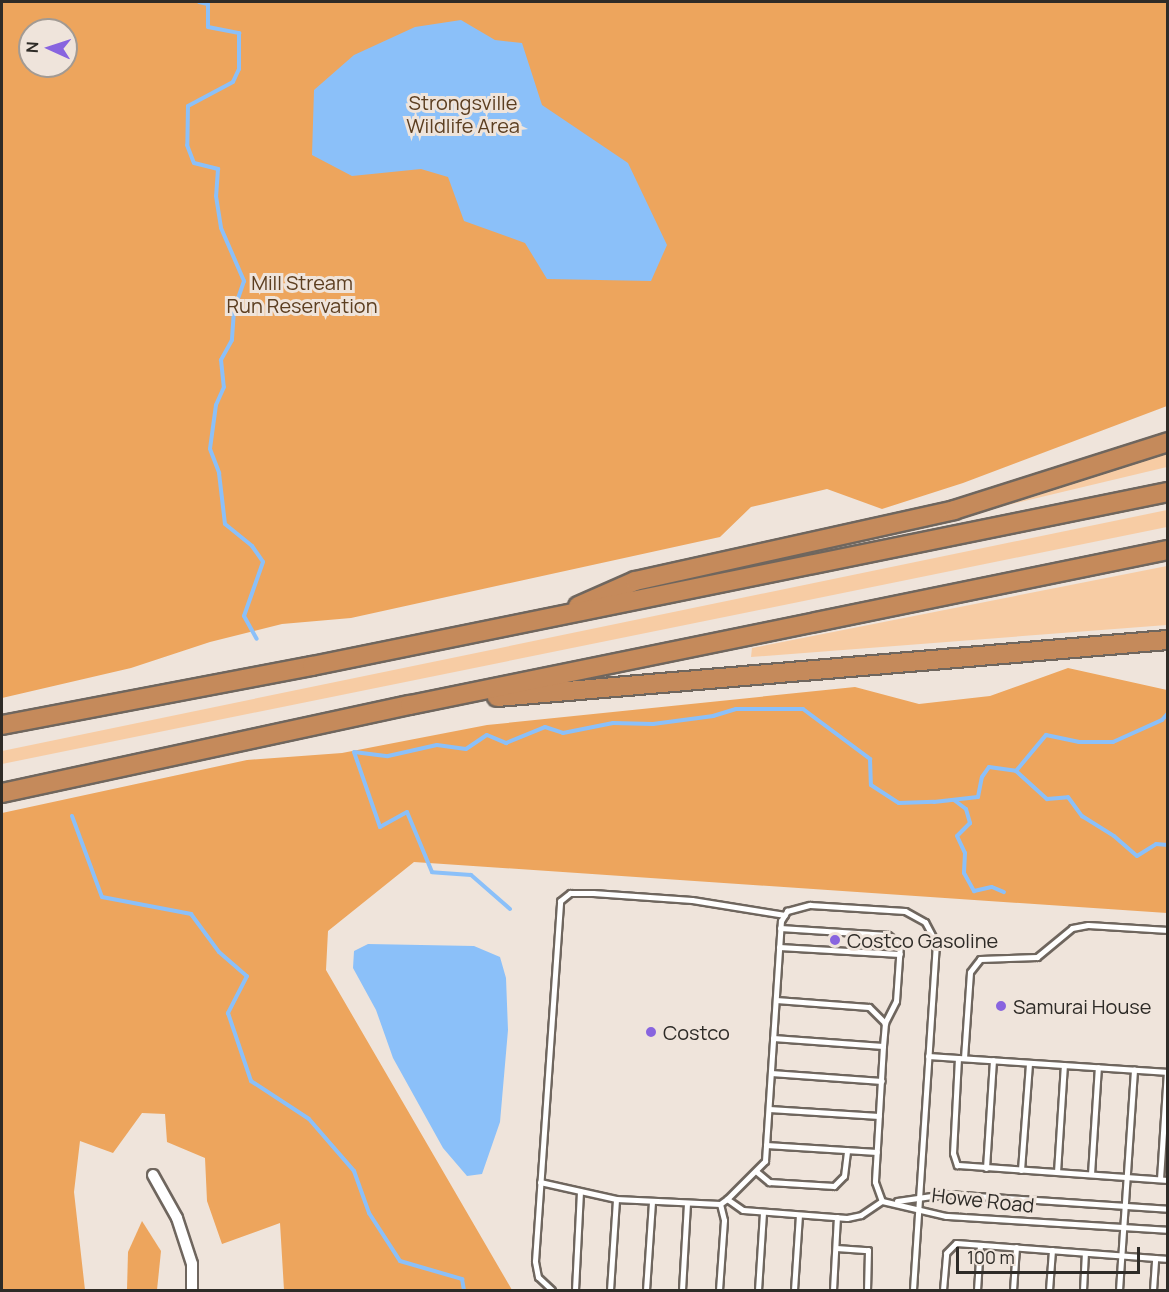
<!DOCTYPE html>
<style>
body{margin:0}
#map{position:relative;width:1169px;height:1292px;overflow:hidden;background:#efe4db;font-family:Manrope,sans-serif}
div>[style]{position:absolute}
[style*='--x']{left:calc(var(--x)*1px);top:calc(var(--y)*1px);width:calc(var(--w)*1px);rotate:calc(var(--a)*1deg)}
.green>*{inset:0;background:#f7cca4}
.forest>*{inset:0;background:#eda55d}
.water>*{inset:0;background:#8bc0f9}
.stream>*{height:4px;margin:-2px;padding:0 2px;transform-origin:2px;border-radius:2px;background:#8bc0f9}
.roads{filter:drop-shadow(2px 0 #6f665e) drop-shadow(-2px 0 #6f665e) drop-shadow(0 2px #6f665e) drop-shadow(0 -2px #6f665e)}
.lane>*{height:5px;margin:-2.5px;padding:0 2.5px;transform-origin:2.5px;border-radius:2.5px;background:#fff}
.street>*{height:10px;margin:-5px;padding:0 5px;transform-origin:5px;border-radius:5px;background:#fff}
.highway>*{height:18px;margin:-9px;padding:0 9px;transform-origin:9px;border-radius:9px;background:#c58a5b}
.dots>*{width:16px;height:16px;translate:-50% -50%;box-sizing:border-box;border:3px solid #efe4db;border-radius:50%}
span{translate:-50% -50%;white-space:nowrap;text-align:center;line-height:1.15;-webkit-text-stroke:6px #efe4db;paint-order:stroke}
.park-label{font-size:20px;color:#5c3e20}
.poi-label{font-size:20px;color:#2e2b27}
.left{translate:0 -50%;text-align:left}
.street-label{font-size:20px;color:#2e2b27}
.frame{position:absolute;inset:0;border:3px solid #2e2b27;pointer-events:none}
.north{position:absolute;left:18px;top:18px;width:60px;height:60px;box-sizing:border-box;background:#efe4db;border:2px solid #a29a93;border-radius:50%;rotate:273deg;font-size:16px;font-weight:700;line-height:24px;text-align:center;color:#2e2b27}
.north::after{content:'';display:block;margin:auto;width:21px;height:27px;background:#8864df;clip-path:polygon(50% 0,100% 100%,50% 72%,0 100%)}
.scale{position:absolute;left:956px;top:1247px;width:184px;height:27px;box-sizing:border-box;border:3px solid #2e2b27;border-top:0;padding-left:8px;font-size:18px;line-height:21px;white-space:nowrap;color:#2e2b27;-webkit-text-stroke:4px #efe4db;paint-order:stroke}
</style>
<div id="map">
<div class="green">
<div style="clip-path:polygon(1167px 447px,1167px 467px,999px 507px,996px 502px)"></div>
<div style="clip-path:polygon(1167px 510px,1167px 527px,2px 764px,2px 751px)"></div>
<div style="clip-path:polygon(1167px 566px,1167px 625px,751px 657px,752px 648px)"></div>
</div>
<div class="forest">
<div style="clip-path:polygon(evenodd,2px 2px,1167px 2px,1167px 406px,963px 483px,882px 509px,827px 489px,751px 507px,720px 537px,351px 618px,282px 624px,210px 642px,131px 668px,2px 698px,2px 2px,30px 30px,66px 30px,66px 66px,30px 66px,30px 30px)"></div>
<div style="clip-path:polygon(1068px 668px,1167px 690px,1167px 913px,414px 862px,328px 931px,326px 970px,512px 1290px,284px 1290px,280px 1223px,222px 1244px,207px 1201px,205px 1158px,167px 1142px,165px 1114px,142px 1113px,113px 1153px,80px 1141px,74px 1192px,85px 1290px,2px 1290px,2px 813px,247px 760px,342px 753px,487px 725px,855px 687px,919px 704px,990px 696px)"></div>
<div style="clip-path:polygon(142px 1221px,161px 1251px,157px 1290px,127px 1290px,128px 1252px)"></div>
</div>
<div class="water">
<div style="clip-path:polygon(461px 20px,495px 40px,522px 43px,542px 105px,628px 163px,667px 245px,651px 281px,547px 279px,525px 243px,464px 221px,448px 177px,421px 169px,352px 176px,312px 155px,314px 90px,354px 55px,415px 27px)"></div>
<div style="clip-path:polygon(368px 944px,474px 946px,500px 957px,506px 978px,508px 1030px,500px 1122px,482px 1174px,467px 1176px,443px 1148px,393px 1058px,376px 1010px,353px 968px,354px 951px)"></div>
</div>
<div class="stream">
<div style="--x:199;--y:2;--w:9;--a:13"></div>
<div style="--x:208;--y:4;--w:23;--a:90"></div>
<div style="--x:208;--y:27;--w:32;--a:11"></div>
<div style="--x:239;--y:33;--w:36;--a:90"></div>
<div style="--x:239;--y:69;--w:14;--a:115"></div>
<div style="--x:233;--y:82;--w:51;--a:151.9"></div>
<div style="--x:188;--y:106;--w:39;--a:91"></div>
<div style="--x:187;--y:145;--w:19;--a:69"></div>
<div style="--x:194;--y:163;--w:25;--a:14"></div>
<div style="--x:218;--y:169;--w:27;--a:94"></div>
<div style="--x:216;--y:196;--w:32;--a:81"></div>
<div style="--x:221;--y:228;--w:58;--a:66.5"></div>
<div style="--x:244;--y:281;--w:31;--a:109"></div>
<div style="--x:234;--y:310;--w:30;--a:94"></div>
<div style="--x:232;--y:340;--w:23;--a:119"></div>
<div style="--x:221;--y:360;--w:27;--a:84"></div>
<div style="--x:224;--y:387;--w:20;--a:114"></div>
<div style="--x:216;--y:405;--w:44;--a:97.8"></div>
<div style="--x:210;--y:449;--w:26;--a:69"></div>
<div style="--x:219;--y:473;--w:51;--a:83.3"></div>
<div style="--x:225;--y:524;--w:35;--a:39"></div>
<div style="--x:252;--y:546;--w:19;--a:55"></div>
<div style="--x:263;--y:562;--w:57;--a:109.4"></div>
<div style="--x:244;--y:616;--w:26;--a:61"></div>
<div style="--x:1016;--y:771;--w:42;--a:42.1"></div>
<div style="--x:1047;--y:799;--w:21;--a:-5"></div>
<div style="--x:1068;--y:797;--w:24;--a:54"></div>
<div style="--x:1082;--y:816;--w:38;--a:32"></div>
<div style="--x:1114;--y:836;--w:30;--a:41"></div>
<div style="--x:1137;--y:856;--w:22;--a:-32"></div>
<div style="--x:1156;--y:844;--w:12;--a:5"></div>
<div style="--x:954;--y:800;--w:15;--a:37"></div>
<div style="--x:966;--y:809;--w:15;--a:74"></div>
<div style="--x:970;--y:823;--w:18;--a:135"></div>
<div style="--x:957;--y:836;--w:19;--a:65"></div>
<div style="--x:965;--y:853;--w:20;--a:93"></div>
<div style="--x:964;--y:873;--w:21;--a:61"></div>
<div style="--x:974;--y:891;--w:18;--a:-13"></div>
<div style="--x:992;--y:887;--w:13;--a:23"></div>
<div style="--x:72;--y:816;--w:86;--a:69.7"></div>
<div style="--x:102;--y:897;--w:91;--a:10.8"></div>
<div style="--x:191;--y:914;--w:47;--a:53.6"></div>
<div style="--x:219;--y:952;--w:37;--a:41"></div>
<div style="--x:247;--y:976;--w:42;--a:117.2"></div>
<div style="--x:228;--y:1013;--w:72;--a:71.3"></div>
<div style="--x:251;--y:1081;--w:69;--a:33.2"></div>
<div style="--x:309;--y:1119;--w:69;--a:49.1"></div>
<div style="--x:354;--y:1171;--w:45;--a:70.3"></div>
<div style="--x:369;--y:1213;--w:57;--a:57.1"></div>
<div style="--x:400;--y:1261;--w:65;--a:16.2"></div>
<div style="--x:462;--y:1279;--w:11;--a:80"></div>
<div style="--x:510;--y:909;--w:52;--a:-138.9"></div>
<div style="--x:471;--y:875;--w:39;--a:-176"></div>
<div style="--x:432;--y:872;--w:65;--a:-112.6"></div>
<div style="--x:407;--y:812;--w:31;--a:151"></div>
<div style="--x:380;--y:827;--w:79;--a:-109.1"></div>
<div style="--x:354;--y:752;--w:34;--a:7"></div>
<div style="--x:388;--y:756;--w:50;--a:-12.7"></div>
<div style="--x:437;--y:745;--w:29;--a:8"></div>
<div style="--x:466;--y:749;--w:25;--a:-34"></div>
<div style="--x:487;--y:735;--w:21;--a:23"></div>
<div style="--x:506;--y:743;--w:42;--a:-22.3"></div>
<div style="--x:545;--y:727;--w:19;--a:18"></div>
<div style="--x:563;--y:733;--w:51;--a:-11.3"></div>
<div style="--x:613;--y:723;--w:40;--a:1.4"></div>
<div style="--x:653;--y:724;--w:61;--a:-7.6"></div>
<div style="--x:713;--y:716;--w:24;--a:-17"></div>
<div style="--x:736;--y:709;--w:67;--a:0"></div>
<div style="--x:803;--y:709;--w:84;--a:36.7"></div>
<div style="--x:870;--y:759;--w:26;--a:88"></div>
<div style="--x:871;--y:785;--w:33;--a:33"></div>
<div style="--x:899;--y:803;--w:35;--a:-2"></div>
<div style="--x:934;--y:802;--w:44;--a:-6.5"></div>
<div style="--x:978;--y:797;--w:20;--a:-79"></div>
<div style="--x:982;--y:777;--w:12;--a:-55"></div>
<div style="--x:989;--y:767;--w:27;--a:8"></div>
<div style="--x:1016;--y:771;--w:47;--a:-50.2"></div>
<div style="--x:1046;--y:735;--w:34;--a:12"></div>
<div style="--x:1079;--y:742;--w:34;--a:0"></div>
<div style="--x:1113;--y:742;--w:54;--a:-24.2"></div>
<div style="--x:1162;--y:720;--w:9;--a:-49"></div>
</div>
<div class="roads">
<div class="lane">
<div style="--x:780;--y:928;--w:108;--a:3.7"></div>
<div style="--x:888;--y:935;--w:15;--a:37"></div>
<div style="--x:900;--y:944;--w:57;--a:94"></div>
<div style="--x:896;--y:1001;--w:25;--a:117"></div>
<div style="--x:885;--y:1023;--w:23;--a:95"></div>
<div style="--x:883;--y:1046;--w:136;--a:93.4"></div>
<div style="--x:875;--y:1182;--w:20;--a:70"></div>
<div style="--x:882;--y:1201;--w:66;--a:13.2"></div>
<div style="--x:946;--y:1216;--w:222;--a:3.6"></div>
<div style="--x:779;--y:947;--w:121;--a:3.3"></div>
<div style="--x:776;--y:1000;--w:93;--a:4.3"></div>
<div style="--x:869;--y:1007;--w:23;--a:45"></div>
<div style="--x:773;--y:1038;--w:110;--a:4.2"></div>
<div style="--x:928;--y:1056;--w:241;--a:3.8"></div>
<div style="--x:958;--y:1058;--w:95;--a:93"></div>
<div style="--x:953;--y:1153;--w:13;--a:72"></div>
<div style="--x:957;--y:1165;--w:212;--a:4.1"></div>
<div style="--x:964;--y:1058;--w:86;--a:-86"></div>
<div style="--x:970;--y:972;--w:16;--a:-52"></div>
<div style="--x:980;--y:959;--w:57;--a:-2"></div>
<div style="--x:1037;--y:957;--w:45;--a:-39.6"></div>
<div style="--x:1072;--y:928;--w:16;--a:-11"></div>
<div style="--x:1088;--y:925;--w:80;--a:3.6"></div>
<div style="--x:771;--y:1073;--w:111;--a:4.1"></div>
<div style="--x:769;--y:1109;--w:110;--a:3.6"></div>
<div style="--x:766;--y:1145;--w:111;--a:3.6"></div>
<div style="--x:986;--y:1168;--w:108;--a:-86.3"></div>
<div style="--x:1021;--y:1170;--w:107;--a:-85.7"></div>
<div style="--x:757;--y:1172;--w:16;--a:40"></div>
<div style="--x:769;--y:1182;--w:65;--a:3.5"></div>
<div style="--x:834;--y:1186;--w:14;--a:-45"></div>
<div style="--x:844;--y:1176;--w:26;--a:-83"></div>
<div style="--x:1057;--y:1172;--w:107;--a:-86.3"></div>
<div style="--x:1091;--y:1174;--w:107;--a:-86.3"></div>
<div style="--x:1160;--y:1179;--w:107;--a:-86.3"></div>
<div style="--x:540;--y:1182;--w:78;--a:12.6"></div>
<div style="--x:616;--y:1199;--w:104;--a:2.8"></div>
<div style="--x:720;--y:1204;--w:9;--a:-36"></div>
<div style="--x:727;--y:1199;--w:54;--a:-45"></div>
<div style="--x:765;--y:1161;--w:241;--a:-86.2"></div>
<div style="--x:781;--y:921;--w:12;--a:-59"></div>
<div style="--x:787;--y:911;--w:24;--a:-15"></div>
<div style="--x:810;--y:905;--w:95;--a:3.6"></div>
<div style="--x:905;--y:911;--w:23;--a:29"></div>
<div style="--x:925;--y:922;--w:24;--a:62"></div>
<div style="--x:936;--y:943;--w:348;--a:93.8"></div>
<div style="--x:727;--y:1199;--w:19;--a:35"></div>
<div style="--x:743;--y:1210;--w:104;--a:4.4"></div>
<div style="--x:847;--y:1218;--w:14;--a:-12"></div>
<div style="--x:861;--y:1215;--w:25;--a:-34"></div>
<div style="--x:897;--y:1201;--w:49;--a:-8.3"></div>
<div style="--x:945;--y:1194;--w:224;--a:3.8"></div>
<div style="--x:836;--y:1248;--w:32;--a:4"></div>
<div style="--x:868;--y:1250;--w:40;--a:91.4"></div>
<div style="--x:552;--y:1290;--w:19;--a:-137"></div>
<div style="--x:538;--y:1277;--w:16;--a:-101"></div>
<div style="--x:535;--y:1261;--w:361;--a:-86"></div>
<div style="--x:560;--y:901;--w:13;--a:-39"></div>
<div style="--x:570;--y:893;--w:23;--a:0"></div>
<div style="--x:593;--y:893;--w:99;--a:4"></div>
<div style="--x:692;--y:900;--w:94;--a:9.2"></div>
<div style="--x:575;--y:1290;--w:99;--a:-87.1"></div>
<div style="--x:610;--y:1290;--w:91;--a:-86.2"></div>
<div style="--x:646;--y:1290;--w:88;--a:-86.1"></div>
<div style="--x:682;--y:1290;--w:87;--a:-86.7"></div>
<div style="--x:719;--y:1290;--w:70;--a:-85.9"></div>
<div style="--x:724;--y:1220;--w:16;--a:-104"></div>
<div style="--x:758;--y:1290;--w:77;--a:-86.3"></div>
<div style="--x:794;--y:1290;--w:75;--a:-86.2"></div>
<div style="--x:833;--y:1290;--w:73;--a:-86.9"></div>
<div style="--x:943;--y:1290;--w:37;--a:-85"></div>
<div style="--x:946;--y:1253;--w:14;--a:-45"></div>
<div style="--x:956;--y:1243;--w:213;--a:4.3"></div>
<div style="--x:977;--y:1290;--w:45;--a:-86.2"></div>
<div style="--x:1013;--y:1290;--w:43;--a:-86"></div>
<div style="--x:1049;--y:1290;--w:40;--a:-85.7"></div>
<div style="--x:1083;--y:1290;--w:37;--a:-87"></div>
<div style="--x:1119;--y:1290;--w:221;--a:-86.1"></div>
<div style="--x:1153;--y:1290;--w:32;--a:-86"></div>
</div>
<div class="street">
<div style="--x:153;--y:1175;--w:49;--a:60.8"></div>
<div style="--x:177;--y:1218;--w:48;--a:71.9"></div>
<div style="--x:192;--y:1264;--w:26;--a:90"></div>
</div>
<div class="highway">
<div style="--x:578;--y:606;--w:62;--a:-23.7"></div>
<div style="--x:635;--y:581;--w:327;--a:-12.5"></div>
<div style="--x:954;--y:510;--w:225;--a:-17.6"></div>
<div style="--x:497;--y:697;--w:673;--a:-4.86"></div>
<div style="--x:2;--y:725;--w:316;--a:-10.8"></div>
<div style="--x:312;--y:666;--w:874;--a:-11.49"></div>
<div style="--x:2;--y:793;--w:417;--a:-12.2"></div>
<div style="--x:410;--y:705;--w:774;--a:-11.56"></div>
</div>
</div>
<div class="dots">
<div style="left:835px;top:940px;background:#8864df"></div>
<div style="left:1001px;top:1006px;background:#8864df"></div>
<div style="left:651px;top:1032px;background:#8864df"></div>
</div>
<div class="park-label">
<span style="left:463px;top:114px">Strongsville<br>Wildlife Area</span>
<span style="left:302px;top:294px">Mill Stream<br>Run Reservation</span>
</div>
<div class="poi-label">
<span class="left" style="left:847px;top:940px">Costco Gasoline</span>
<span class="left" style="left:1013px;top:1006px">Samurai House</span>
<span class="left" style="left:663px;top:1032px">Costco</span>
</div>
<div class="street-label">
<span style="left:983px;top:1200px;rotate:6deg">Howe Road</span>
</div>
<div class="frame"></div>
<div class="north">N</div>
<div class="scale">100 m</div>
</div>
